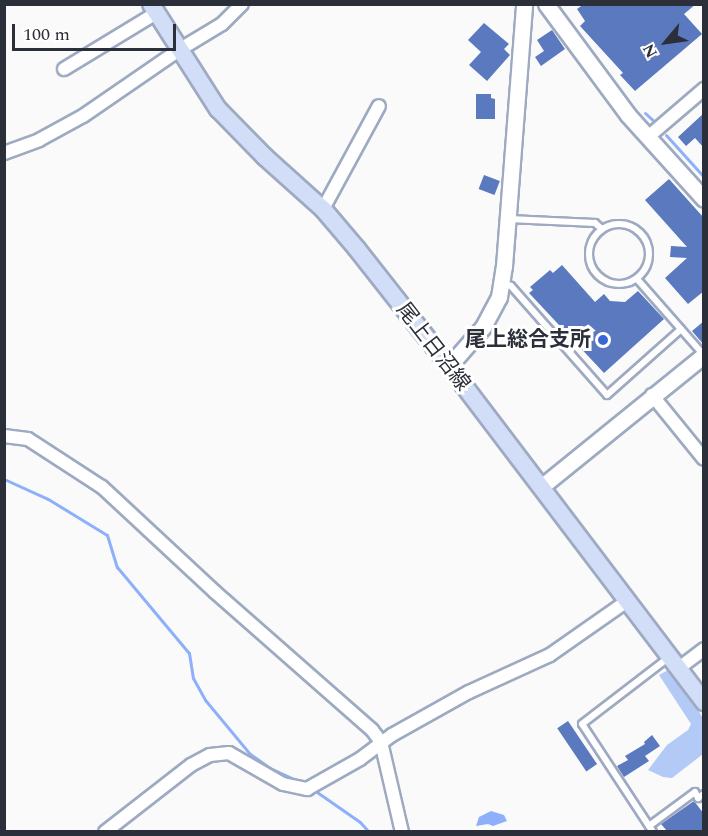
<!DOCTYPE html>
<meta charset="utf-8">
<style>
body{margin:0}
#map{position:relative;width:708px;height:836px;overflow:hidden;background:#fafafa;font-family:Spectral,"Noto Sans JP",serif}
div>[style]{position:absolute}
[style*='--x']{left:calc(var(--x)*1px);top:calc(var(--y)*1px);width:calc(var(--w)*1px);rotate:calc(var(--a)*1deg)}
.forest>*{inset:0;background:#b3c9f6}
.water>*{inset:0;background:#8eb0fa}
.stream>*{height:3px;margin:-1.5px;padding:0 1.5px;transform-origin:1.5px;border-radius:1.5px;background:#8eb0fa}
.building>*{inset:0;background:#5a79bf;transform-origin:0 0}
.roads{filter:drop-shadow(2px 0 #9eaac1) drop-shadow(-2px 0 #9eaac1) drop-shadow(0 2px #9eaac1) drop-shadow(0 -2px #9eaac1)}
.service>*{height:6px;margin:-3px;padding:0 3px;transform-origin:3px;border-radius:3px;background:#fff}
.service>.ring{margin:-3px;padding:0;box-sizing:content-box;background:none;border:6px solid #fff;border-radius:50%}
.minor>*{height:12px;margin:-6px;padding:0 6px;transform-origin:6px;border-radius:6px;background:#fff}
.tertiary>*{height:15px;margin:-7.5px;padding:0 7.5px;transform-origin:7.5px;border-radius:7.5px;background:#fff}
.secondary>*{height:16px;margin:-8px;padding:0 8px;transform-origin:8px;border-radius:8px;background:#d2def8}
.dots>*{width:16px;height:16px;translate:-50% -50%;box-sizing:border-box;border:3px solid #fff;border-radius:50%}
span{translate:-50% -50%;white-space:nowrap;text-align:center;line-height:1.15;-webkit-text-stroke:6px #fff;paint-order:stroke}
.poi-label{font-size:21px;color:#2b2f39;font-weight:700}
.right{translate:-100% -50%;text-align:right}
.street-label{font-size:21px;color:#2b2f39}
.frame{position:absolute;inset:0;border:6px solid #2b2f39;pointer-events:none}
.north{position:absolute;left:636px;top:12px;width:60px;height:60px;-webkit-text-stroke:4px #fff;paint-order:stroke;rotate:241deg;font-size:16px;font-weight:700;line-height:24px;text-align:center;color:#2b2f39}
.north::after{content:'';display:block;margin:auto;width:21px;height:27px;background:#2b2f39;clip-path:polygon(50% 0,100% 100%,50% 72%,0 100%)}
.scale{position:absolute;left:12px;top:24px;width:164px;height:27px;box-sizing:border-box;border:3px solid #2b2f39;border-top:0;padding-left:8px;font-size:18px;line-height:21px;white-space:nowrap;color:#2b2f39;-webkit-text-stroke:4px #fff;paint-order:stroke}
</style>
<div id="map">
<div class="forest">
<div style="clip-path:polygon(670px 669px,703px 718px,703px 754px,672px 778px,663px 777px,648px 770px,667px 745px,688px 730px,691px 724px,659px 675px)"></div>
</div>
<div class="water">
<div style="clip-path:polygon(491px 811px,504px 815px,507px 821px,493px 826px,488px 824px,476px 826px,479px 817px)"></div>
</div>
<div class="stream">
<div style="--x:645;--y:113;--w:12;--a:42"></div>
<div style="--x:666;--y:135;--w:57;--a:47.9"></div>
<div style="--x:4;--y:479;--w:48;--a:24.4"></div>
<div style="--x:48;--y:499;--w:69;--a:31.4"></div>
<div style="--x:107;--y:535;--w:34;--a:73"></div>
<div style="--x:117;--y:567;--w:112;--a:50.1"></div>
<div style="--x:189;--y:653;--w:25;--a:81"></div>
<div style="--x:193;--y:678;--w:26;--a:61"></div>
<div style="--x:206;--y:701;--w:69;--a:50.3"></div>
<div style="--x:250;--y:754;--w:24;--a:35"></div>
<div style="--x:270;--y:768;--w:33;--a:25"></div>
<div style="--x:314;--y:790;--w:56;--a:34.8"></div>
<div style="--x:360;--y:822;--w:13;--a:48"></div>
</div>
<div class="building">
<div style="clip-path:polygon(584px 4px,696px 4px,684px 14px,702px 34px,635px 91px,620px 75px,623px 73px,580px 26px,585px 21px,577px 9px)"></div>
<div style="clip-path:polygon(484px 23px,509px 44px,504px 49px,510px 55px,487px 81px,469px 65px,481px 52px,468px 40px)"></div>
<div style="clip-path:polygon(552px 30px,565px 49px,541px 66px,535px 57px,544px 51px,537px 40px)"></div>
<div style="clip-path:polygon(476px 94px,491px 94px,491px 98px,495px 99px,495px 119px,476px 119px)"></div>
<div style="clip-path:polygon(704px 113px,704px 148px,695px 138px,686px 146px,678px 137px)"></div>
<div style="left:484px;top:175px;width:17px;height:15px;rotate:21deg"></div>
<div style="clip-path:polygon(669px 179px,704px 218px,704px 291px,688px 304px,665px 278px,687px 258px,670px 257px,671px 246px,687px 247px,645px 200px)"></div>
<div style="clip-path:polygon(562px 265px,595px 302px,604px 294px,610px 301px,625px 302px,638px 291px,664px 319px,604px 373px,529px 293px,533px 290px,530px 287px,550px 270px,553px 273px)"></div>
<div style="clip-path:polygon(704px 321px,704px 345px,692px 331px)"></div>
<div style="left:568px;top:721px;width:52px;height:13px;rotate:56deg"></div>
<div style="clip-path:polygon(652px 735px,660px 746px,645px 756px,649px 761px,624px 777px,617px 766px,628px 760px,625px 756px,645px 744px,644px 742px)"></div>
<div style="clip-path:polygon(694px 801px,704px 814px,704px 831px,667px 831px,661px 824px)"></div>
</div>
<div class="roads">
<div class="service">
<div style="--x:509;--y:219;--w:86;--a:2.7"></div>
<div style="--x:595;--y:223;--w:9;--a:41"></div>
<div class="ring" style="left:589px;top:224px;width:54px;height:54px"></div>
<div style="--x:637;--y:279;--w:100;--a:48.7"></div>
<div style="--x:503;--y:282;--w:9;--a:27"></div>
<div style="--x:511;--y:286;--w:145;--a:48.6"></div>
<div style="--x:607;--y:395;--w:99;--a:-41.7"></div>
<div style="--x:649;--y:826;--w:57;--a:-36.5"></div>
<div style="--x:695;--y:792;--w:7;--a:63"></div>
<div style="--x:698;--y:798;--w:7;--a:-34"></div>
<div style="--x:653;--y:832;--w:129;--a:-123.3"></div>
<div style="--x:582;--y:724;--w:108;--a:-37.5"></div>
</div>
<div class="minor">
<div style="--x:64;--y:69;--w:108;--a:-31.3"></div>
<div style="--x:648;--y:137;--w:74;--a:-40.6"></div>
<div style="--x:4;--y:153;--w:37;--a:-20"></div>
<div style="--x:39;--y:140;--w:50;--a:-28.6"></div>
<div style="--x:83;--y:116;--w:116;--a:-34.5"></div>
<div style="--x:179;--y:50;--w:50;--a:-31.2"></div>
<div style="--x:222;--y:24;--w:28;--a:-45"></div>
<div style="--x:323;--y:209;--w:117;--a:-61.5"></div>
<div style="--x:652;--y:395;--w:82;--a:50.9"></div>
<div style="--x:4;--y:436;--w:24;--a:7"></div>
<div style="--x:28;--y:439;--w:88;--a:33"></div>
<div style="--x:102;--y:487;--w:154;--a:42.9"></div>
<div style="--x:215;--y:592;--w:209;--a:41.3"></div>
<div style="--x:372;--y:730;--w:15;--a:53"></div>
<div style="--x:381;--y:742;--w:92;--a:76.9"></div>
<div style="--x:679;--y:668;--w:31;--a:-37"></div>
<div style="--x:105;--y:832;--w:109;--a:-37.9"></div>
<div style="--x:191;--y:765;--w:21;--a:-28"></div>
<div style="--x:210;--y:755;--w:19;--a:-6"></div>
<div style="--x:229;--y:753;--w:62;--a:29.9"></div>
<div style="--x:283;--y:784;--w:25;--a:12"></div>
<div style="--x:307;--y:789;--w:61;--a:-29.5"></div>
<div style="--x:360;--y:759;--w:40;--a:-37"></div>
<div style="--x:392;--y:735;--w:88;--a:-29.2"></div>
<div style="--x:469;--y:692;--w:89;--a:-24.6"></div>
<div style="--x:550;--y:655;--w:94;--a:-35"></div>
</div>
<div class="tertiary">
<div style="--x:546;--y:4;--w:138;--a:53.5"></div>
<div style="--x:628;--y:115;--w:113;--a:47.9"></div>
<div style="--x:449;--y:366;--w:52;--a:-48.9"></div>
<div style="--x:483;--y:327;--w:34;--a:-62"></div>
<div style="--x:499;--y:297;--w:31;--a:-81"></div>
<div style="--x:504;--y:266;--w:263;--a:-85.6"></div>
<div style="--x:541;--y:487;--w:210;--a:-39"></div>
</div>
<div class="secondary">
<div style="--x:151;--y:4;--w:125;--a:57.5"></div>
<div style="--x:218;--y:109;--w:67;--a:45.6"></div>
<div style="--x:265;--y:157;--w:78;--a:41.9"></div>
<div style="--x:323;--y:209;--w:52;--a:49.6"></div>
<div style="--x:357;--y:249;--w:149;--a:51.8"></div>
<div style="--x:449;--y:366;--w:422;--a:52.8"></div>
</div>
</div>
<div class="dots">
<div style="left:603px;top:340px;background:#3966d6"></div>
</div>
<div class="poi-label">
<span class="right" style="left:591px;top:340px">尾上総合支所</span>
</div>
<div class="street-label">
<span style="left:433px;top:347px;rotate:52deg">尾上日沼線</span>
</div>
<div class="frame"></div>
<div class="north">N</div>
<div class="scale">100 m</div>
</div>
